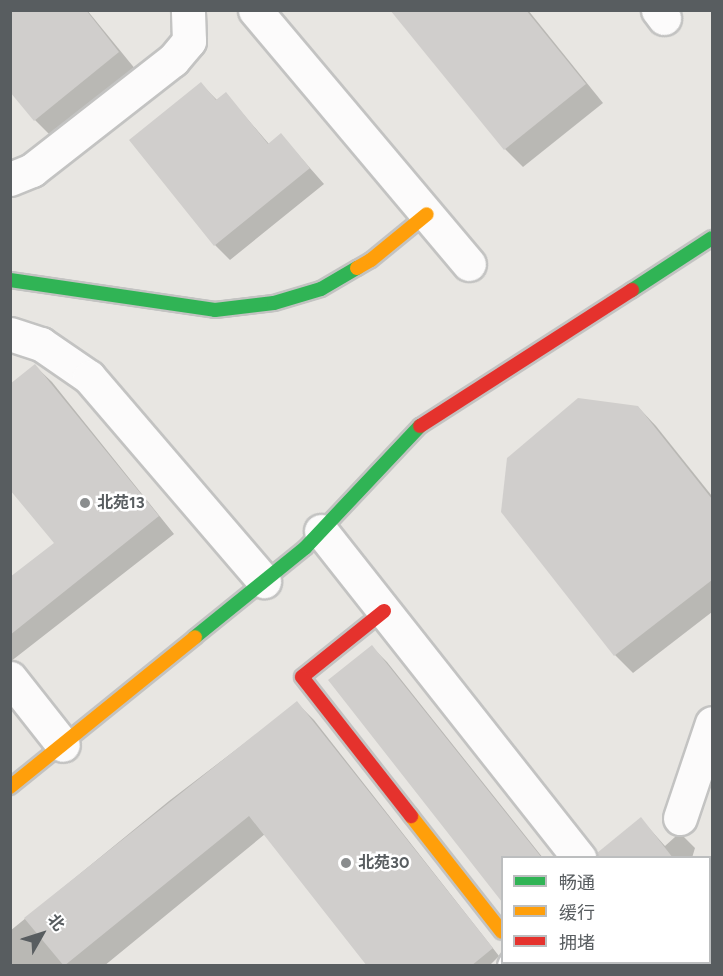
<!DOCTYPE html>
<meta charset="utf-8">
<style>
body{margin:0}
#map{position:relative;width:723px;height:976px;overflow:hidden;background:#e8e6e2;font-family:Figtree,"Noto Sans SC",sans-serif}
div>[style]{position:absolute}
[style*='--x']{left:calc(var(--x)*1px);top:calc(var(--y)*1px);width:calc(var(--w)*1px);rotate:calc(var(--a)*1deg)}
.shadow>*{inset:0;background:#0003}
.building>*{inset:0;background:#d0cecc}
.roads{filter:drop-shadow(2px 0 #c3c3c2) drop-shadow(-2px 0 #c3c3c2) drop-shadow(0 2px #c3c3c2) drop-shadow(0 -2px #c3c3c2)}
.street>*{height:33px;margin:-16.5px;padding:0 16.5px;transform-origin:16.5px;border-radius:16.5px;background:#fcfbfb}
.fast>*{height:14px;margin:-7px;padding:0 7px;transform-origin:7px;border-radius:7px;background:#30b455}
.slow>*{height:14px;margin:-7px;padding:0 7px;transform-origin:7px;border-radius:7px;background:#ff9f0a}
.jam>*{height:14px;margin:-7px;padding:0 7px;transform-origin:7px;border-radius:7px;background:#e5322d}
.dots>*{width:16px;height:16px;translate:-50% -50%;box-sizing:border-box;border:3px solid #fff;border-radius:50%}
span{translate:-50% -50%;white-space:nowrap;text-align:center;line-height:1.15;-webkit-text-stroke:5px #fff;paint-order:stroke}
.poi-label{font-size:16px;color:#585d60;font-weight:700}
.left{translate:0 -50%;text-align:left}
.frame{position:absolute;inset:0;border:12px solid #585d60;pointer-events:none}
.legend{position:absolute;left:501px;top:856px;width:210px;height:108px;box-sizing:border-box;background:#fff;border:2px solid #bcbebf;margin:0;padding:8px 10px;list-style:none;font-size:18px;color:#585d60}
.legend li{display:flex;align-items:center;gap:12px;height:30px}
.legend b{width:30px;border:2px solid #bcbebf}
.north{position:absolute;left:12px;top:904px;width:60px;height:60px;-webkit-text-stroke:4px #fff;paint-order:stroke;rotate:51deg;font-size:16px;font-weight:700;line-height:24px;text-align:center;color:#585d60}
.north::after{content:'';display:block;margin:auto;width:21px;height:27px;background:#585d60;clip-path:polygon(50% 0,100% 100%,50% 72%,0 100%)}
</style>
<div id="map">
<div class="shadow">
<div style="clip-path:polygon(10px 10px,87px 10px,136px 70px,53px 138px,35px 120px)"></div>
<div style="clip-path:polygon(392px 10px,528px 10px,603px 103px,523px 167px,505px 149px)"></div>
<div style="clip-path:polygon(201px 84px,217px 100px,226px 94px,269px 144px,281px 135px,324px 184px,230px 260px,215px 245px)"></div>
<div style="clip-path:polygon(35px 366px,52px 382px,174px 534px,10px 662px,10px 579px,56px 543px)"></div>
<div style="clip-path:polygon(638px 407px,656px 426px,712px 496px,712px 612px,633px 673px,615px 655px,503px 511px)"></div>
<div style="clip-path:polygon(372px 647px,387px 662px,543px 858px,502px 858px,502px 900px,330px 680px)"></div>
<div style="clip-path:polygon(297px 703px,314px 720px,499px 956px,489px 966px,369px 966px,265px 834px,104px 966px,10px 966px,10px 931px,169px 801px)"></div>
<div style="clip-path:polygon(641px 819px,665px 846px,675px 837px,684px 837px,695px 848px,692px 858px,627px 858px)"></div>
</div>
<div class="building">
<div style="clip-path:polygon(10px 10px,86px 10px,119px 52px,34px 121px,10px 92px)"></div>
<div style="clip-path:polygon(390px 10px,526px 10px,586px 84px,504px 150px)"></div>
<div style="clip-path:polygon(201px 82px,216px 100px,226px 92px,268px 144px,281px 133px,310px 168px,214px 246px,129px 140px)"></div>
<div style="clip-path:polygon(35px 364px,159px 516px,10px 635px,10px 577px,54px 543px,10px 490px,10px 384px)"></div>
<div style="clip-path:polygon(578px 398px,638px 406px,712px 499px,712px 580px,614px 656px,501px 512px,507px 458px)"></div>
<div style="clip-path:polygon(372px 645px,542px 858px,502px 858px,502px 902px,328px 680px)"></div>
<div style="clip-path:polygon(297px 701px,493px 948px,471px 966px,367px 966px,249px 816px,64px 966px,24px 918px)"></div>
<div style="clip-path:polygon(641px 817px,673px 858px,597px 858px,597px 853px)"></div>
</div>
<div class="roads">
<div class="street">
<div style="--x:255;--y:10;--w:332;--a:49.9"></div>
<div style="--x:658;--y:10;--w:10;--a:53"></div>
<div style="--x:10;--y:179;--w:24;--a:-22"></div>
<div style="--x:32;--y:170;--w:179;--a:-38"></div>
<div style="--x:173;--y:60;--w:25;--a:-50"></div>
<div style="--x:189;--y:41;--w:31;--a:-92"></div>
<div style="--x:10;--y:334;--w:33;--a:18"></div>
<div style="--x:41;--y:344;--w:58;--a:34.5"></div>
<div style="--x:89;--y:377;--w:269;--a:49.4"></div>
<div style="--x:321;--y:531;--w:417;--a:51.7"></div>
<div style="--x:10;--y:678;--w:85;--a:51.7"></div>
<div style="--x:680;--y:818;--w:100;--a:-71.4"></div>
<div style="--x:703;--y:962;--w:10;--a:24"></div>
<div style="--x:514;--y:966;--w:5;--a:-53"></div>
<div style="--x:646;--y:966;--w:6;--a:-45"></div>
</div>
<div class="fast">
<div style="--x:10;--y:280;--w:207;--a:8.3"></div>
<div style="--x:215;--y:310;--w:59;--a:-6.8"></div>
<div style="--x:274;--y:303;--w:49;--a:-16.6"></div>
<div style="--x:321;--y:289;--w:42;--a:-30.3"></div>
<div style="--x:632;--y:290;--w:95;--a:-33"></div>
<div style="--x:195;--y:637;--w:141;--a:-39"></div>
<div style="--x:305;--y:548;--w:168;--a:-46.7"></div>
</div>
<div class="slow">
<div style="--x:357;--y:268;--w:16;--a:-30"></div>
<div style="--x:371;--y:260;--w:72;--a:-39.4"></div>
<div style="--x:10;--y:787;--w:238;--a:-39"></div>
<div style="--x:411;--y:816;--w:147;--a:51.9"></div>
</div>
<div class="jam">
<div style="--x:420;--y:426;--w:252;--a:-32.7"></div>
<div style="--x:384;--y:611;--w:105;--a:141.2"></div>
<div style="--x:302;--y:677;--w:177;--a:51.9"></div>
</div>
</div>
<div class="dots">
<div style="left:85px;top:503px;background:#8a8d8e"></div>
<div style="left:346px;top:863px;background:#8a8d8e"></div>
</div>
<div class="poi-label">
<span class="left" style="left:97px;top:503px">北苑13</span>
<span class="left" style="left:358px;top:863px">北苑30</span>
</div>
<div class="frame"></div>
<ul class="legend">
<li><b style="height:8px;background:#30b455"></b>畅通</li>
<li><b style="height:8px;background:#ff9f0a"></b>缓行</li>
<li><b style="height:8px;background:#e5322d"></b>拥堵</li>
</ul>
<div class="north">北</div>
</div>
